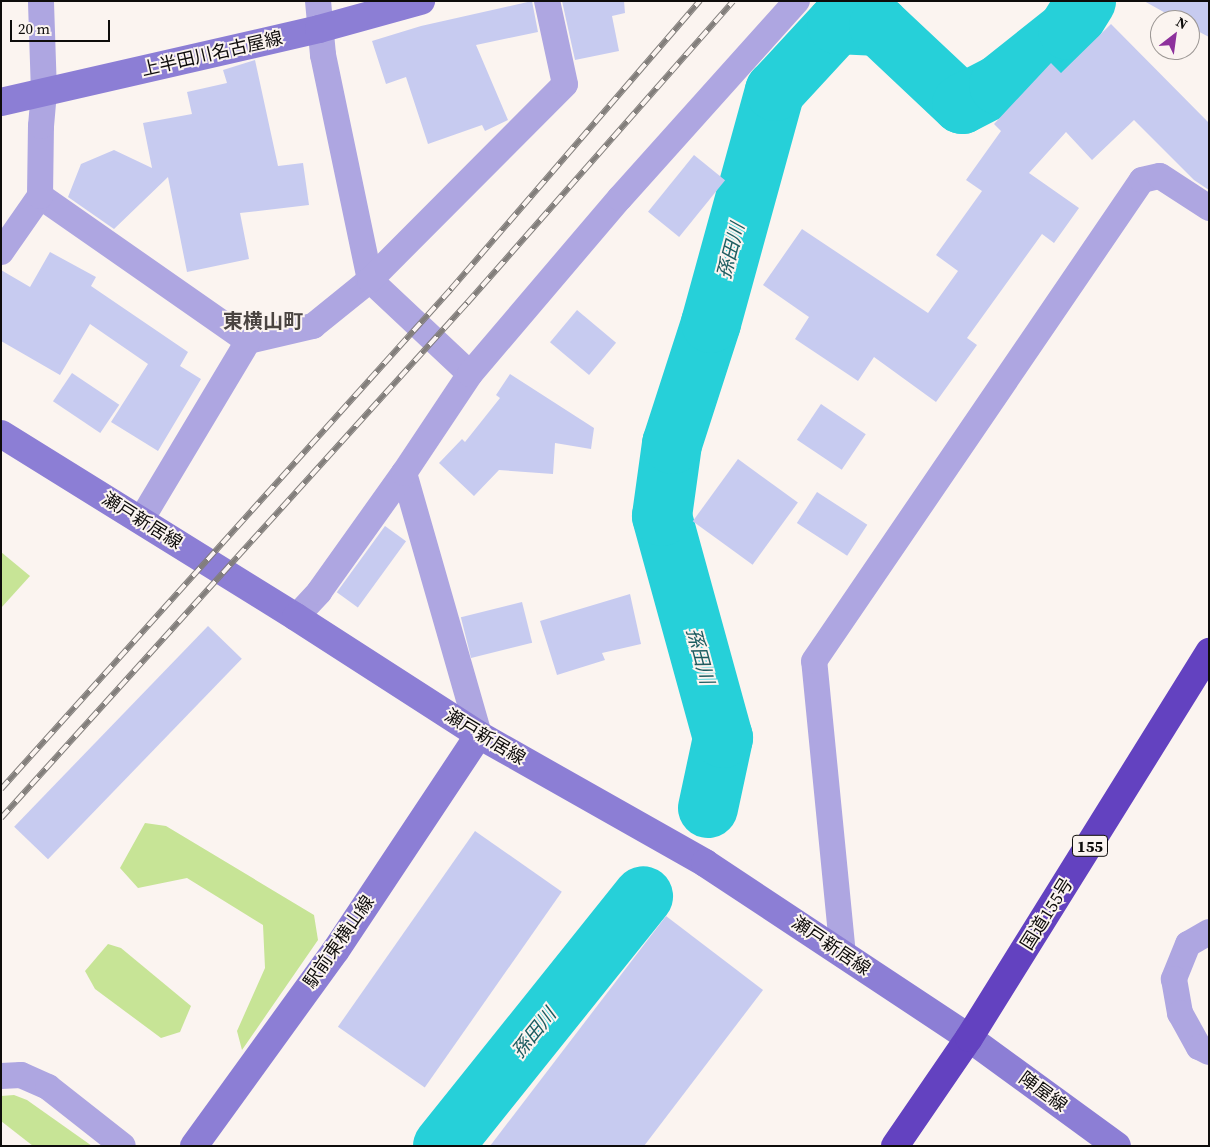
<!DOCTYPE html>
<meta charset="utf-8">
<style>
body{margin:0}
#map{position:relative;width:1210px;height:1147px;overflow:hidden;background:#fbf4f0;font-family:"Source Serif 4","Noto Sans JP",serif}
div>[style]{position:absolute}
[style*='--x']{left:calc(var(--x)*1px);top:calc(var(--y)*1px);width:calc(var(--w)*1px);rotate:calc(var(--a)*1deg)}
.green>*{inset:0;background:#c7e496}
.river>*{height:60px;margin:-30px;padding:0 30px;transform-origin:30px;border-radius:30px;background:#26d0d9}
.building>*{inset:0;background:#c7cbf0;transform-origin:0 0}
.street>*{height:26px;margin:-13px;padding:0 13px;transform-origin:13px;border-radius:13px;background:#aea6e1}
.secondary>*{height:28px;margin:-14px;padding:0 14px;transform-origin:14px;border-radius:14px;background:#8c7ed5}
.highway>*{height:28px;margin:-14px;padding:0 14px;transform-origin:14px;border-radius:14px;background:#6342c0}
.rail>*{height:5.5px;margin-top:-2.75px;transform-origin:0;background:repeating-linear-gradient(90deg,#fbf4f0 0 11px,#827e7b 0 22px);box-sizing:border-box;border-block:1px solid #827e7b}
span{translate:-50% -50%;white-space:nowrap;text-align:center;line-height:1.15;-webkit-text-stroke:4px #fbf4f0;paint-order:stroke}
.shield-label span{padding:1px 4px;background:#fbf4f0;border:1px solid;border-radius:4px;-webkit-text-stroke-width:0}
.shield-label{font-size:16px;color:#0e0c0b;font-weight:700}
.street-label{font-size:18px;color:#0e0c0b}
.water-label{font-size:19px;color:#1d5c60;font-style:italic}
.quarter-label{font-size:20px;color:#4a4441;font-weight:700}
.frame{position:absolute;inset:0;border:2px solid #0e0c0b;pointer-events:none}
.north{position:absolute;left:1150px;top:10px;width:50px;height:50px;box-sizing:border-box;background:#fbf4f0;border:1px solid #9c9794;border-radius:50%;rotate:30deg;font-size:14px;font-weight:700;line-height:20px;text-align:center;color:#0e0c0b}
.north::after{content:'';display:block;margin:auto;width:18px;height:22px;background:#8d319c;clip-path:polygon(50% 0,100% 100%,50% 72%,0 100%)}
.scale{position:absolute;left:10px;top:20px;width:100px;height:22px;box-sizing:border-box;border:2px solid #0e0c0b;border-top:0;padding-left:6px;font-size:15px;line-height:18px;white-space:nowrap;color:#0e0c0b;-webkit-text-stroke:4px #fbf4f0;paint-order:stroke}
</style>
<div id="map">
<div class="green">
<div style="clip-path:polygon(1px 552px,30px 576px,1px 608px)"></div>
<div style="clip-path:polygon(145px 823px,166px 826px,314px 915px,318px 940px,242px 1050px,237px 1031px,265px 968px,263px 925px,187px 878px,138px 888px,120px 868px)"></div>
<div style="clip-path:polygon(108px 944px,121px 948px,191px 1006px,180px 1032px,161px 1038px,95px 989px,85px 971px)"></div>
<div style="clip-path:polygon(14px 1095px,27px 1100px,92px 1146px,33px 1146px,1px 1121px,1px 1096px)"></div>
</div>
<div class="river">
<div style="--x:708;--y:808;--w:72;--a:-77.9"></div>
<div style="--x:723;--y:738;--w:230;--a:-105.4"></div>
<div style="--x:662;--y:516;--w:73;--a:-82.1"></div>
<div style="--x:672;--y:444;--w:127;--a:-72.1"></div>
<div style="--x:711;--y:323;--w:241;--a:-74.6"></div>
<div style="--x:775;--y:91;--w:91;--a:-47.2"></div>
<div style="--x:837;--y:24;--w:42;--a:2.7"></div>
<div style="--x:879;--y:26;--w:114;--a:43.2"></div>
<div style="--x:962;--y:104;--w:42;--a:-27.2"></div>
<div style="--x:999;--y:85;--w:88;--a:-38.6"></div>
<div style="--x:1068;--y:30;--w:34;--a:-58"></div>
<div style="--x:443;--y:1146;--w:320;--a:-51.3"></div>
</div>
<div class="building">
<div style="clip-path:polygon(532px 1px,538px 32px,476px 45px,508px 120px,485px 131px,482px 125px,428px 144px,406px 77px,386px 84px,372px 41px,421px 26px)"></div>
<div style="clip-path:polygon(562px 1px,624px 1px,625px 13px,612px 16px,619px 51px,575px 60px)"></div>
<div style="clip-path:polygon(1144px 1px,1209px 1px,1209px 37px,1190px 27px,1190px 20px,1178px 20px)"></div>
<div style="clip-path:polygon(1111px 24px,1209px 123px,1209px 190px,1194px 180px,1134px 120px,1092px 160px,1066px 132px,1029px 173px,1079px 208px,1054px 243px,1042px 234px,967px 338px,977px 345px,936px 402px,874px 357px,858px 381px,795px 339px,809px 317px,763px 285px,802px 229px,928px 313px,958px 271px,936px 255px,982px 191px,966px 180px,1001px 131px,994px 124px,1051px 63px,1061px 73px)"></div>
<div style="clip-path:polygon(255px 60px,278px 166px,303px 163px,309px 205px,240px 213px,249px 259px,187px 272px,168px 177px,114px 229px,68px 197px,81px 164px,114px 150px,152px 168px,143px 123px,192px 114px,187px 92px,227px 83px,223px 70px)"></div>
<div style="left:694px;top:155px;width:40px;height:73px;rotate:39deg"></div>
<div style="clip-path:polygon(50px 252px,96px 277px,91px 286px,188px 352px,180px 366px,201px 379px,158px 451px,111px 422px,148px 364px,90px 324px,60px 375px,1px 341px,1px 270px,30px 287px)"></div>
<div style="left:577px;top:310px;width:51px;height:42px;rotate:40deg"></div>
<div style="left:72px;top:373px;width:57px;height:34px;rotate:34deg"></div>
<div style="clip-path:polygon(510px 374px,594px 428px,591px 449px,555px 443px,553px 474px,499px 470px,474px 496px,439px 463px,462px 439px,465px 442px,500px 398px,496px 395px)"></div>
<div style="left:821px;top:404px;width:54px;height:43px;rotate:34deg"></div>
<div style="left:738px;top:459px;width:74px;height:77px;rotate:36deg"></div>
<div style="left:817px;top:492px;width:60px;height:37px;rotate:33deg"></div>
<div style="left:385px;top:526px;width:26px;height:82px;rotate:36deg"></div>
<div style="clip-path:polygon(630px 594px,641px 644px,602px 653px,605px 660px,557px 675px,540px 621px)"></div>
<div style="left:522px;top:602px;width:42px;height:63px;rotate:76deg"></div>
<div style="left:208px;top:626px;width:47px;height:279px;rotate:44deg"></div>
<div style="left:475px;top:831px;width:106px;height:239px;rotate:35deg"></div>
<div style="clip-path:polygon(666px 916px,763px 990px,644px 1146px,490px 1146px)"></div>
</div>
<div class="street">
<div style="--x:318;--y:1;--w:54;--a:84.7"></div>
<div style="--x:323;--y:55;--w:230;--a:78.2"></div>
<div style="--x:370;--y:280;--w:137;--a:43.2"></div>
<div style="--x:40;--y:196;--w:254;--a:34.9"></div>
<div style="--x:248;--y:341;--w:67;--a:-13"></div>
<div style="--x:313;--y:326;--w:73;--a:-38.9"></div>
<div style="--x:370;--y:280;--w:276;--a:-45.1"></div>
<div style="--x:565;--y:84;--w:85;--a:-102.2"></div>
<div style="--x:1;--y:252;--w:68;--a:-55.1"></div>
<div style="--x:40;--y:196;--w:70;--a:-89.2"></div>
<div style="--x:41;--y:126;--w:33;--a:-85"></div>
<div style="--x:44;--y:93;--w:92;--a:-91.9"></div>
<div style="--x:404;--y:473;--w:273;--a:74"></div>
<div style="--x:141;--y:520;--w:209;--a:-59.1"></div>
<div style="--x:296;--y:617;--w:34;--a:-47"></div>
<div style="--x:319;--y:592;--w:146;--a:-54.5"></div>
<div style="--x:404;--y:473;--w:119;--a:-56.3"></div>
<div style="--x:470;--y:374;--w:231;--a:-49.6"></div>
<div style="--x:620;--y:198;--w:265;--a:-48.1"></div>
<div style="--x:1209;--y:932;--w:24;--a:150"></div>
<div style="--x:1188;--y:944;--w:38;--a:112"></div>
<div style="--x:1174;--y:979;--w:35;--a:80"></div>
<div style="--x:1180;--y:1013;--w:39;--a:61"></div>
<div style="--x:1199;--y:1047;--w:11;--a:27"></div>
<div style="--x:843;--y:955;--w:295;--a:-95.6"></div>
<div style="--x:814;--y:661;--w:582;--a:-55.71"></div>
<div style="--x:1142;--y:180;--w:18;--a:-13"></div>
<div style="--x:1160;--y:176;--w:59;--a:33.1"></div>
<div style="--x:1;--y:1076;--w:20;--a:-3"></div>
<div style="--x:21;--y:1075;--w:30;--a:24"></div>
<div style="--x:48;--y:1087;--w:95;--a:38.2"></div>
</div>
<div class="secondary">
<div style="--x:1;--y:102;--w:326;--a:-12.9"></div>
<div style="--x:319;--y:29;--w:106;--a:-15.4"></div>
<div style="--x:1;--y:434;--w:347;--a:31.8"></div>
<div style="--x:296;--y:617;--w:218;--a:32.8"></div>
<div style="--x:479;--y:735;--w:260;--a:29.5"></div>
<div style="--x:705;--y:863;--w:317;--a:33.5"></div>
<div style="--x:969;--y:1038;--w:183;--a:36.1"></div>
<div style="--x:194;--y:1146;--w:242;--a:-54.1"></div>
<div style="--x:336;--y:950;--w:258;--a:-56.4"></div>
</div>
<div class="highway">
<div style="--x:895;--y:1146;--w:131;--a:-55.6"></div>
<div style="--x:969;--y:1038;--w:455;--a:-58.1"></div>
</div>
<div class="rail">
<div style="--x:1;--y:789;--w:673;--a:-48.01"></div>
<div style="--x:451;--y:289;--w:381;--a:-49.2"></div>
<div style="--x:1;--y:818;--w:695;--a:-47.86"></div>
<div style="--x:467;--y:303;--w:402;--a:-48.6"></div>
</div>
<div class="shield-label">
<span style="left:1090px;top:846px">155</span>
</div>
<div class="street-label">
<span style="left:212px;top:54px;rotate:-13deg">上半田川名古屋線</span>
<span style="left:142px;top:521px;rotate:32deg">瀬戸新居線</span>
<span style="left:485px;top:737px;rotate:31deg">瀬戸新居線</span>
<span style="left:1047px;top:914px;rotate:-58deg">国道155号</span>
<span style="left:339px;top:942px;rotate:-55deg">駅前東横山線</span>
<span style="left:831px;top:946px;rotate:34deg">瀬戸新居線</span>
<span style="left:1043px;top:1092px;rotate:36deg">陣屋線</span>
</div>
<div class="water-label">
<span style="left:731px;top:251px;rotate:-75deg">孫田川</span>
<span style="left:700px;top:656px;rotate:75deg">孫田川</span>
<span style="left:534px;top:1033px;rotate:-51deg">孫田川</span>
</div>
<div class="quarter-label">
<span style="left:263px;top:321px">東横山町</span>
</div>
<div class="frame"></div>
<div class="north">N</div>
<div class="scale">20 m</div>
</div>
